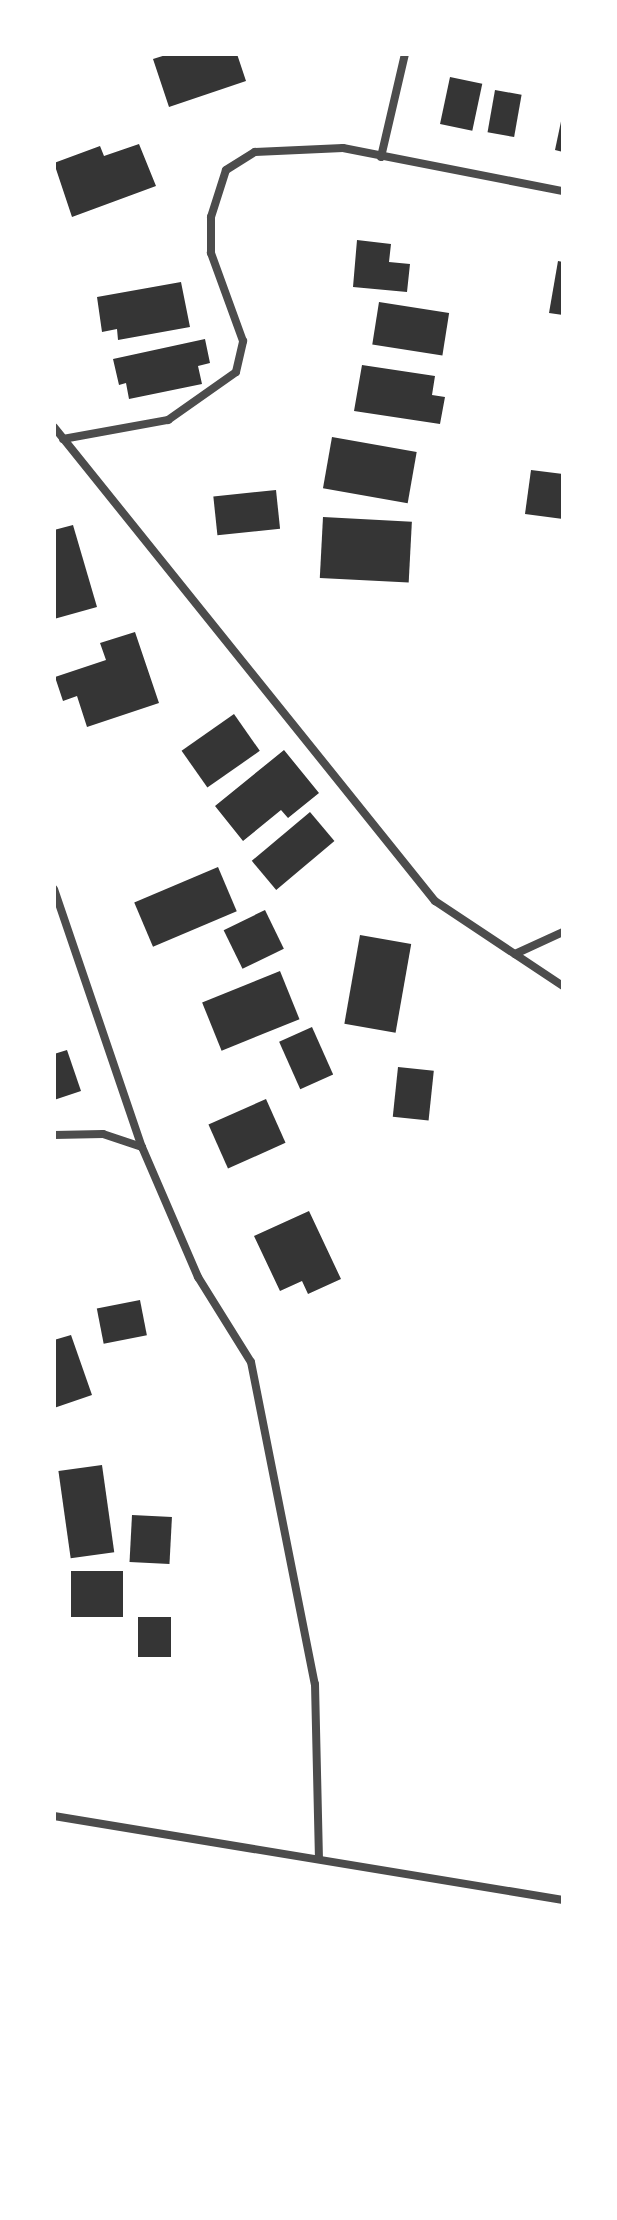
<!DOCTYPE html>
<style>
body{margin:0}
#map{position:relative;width:617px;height:2220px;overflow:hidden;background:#fff;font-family:Raleway,sans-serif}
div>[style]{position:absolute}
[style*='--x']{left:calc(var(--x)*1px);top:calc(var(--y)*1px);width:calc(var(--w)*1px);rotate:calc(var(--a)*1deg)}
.building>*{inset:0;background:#353535;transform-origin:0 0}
.minor>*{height:8px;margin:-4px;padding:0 4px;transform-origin:4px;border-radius:4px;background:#4c4c4c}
span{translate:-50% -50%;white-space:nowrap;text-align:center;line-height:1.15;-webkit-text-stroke:6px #fff;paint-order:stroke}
.frame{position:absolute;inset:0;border:56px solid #fff;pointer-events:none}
</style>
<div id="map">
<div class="building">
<div style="clip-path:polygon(169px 54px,237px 54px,246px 81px,169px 107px,153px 59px)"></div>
<div style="left:450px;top:77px;width:33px;height:48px;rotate:12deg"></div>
<div style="left:495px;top:90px;width:27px;height:43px;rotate:10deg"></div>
<div style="clip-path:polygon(563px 112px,563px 152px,555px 150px)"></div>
<div style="clip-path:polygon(139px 144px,156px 186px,72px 217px,54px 163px,100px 146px,104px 156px)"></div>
<div style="clip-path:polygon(357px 240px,391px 244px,389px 262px,410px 264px,407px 292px,353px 287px)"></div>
<div style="clip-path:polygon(558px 261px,563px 262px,563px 315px,549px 313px)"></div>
<div style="clip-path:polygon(181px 282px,190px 327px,118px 340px,117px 329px,102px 332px,97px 297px)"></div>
<div style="left:379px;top:302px;width:71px;height:43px;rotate:9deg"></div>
<div style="clip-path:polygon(205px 339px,210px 363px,198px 366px,202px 384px,129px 399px,126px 383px,119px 385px,113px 359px)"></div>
<div style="clip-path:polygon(362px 365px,435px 376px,432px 395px,445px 397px,440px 424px,354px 411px)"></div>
<div style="left:332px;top:437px;width:86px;height:52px;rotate:10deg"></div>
<div style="clip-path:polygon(531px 470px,563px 474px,563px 519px,525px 514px)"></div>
<div style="left:276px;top:490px;width:39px;height:63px;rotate:84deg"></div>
<div style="left:323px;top:517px;width:89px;height:61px;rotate:3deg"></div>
<div style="clip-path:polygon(73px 525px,97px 607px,54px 619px,54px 530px)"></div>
<div style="clip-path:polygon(135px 632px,159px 703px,87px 727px,77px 696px,63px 701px,55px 677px,106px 660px,100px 643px)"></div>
<div style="left:234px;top:714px;width:45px;height:64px;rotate:55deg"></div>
<div style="clip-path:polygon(284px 750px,319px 793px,288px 818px,281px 810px,243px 841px,215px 806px)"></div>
<div style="left:310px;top:812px;width:38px;height:76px;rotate:50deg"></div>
<div style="left:218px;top:867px;width:48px;height:91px;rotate:67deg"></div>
<div style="left:265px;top:910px;width:43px;height:46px;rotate:64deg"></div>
<div style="left:360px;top:935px;width:52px;height:90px;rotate:10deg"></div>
<div style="left:280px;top:971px;width:52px;height:84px;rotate:68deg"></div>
<div style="left:312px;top:1027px;width:52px;height:36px;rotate:66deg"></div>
<div style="clip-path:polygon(67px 1050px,81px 1091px,54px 1100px,54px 1054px)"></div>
<div style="left:398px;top:1067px;width:36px;height:50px;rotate:6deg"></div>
<div style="left:266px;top:1099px;width:48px;height:63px;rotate:66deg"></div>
<div style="clip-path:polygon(309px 1211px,341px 1279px,308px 1294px,302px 1281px,280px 1291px,254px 1236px)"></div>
<div style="left:140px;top:1300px;width:36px;height:44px;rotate:79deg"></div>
<div style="clip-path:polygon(71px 1335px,92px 1395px,54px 1408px,54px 1340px)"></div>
<div style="left:102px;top:1465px;width:88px;height:44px;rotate:82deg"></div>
<div style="left:132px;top:1515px;width:40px;height:47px;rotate:3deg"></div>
<div style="left:71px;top:1571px;width:52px;height:46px"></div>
<div style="left:138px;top:1617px;width:33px;height:40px"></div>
</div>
<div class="minor">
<div style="--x:381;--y:157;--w:106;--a:-76.9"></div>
<div style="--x:54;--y:427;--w:608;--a:51.21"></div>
<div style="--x:435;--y:901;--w:154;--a:33.6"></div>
<div style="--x:63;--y:439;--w:107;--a:-10.3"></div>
<div style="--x:168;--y:420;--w:83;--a:-35.2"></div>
<div style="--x:236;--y:372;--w:32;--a:-77"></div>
<div style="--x:243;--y:341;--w:94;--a:-110"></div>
<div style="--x:211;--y:253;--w:36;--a:-90"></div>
<div style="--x:211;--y:217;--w:49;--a:-72.3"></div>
<div style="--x:226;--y:170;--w:34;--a:-32"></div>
<div style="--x:255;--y:152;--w:88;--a:-2.6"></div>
<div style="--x:343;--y:148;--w:224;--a:11.1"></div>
<div style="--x:54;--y:889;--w:273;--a:71.2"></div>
<div style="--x:515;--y:954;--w:53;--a:-24.6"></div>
<div style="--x:54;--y:1135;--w:49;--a:-1.2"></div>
<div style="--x:103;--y:1134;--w:41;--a:18.4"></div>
<div style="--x:142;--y:1147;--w:142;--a:66.7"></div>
<div style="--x:198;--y:1277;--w:100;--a:58.1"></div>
<div style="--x:251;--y:1362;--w:328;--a:78.8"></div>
<div style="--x:315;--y:1684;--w:173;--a:88.7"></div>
<div style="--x:54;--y:1816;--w:516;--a:9.37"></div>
</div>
<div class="frame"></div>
</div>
